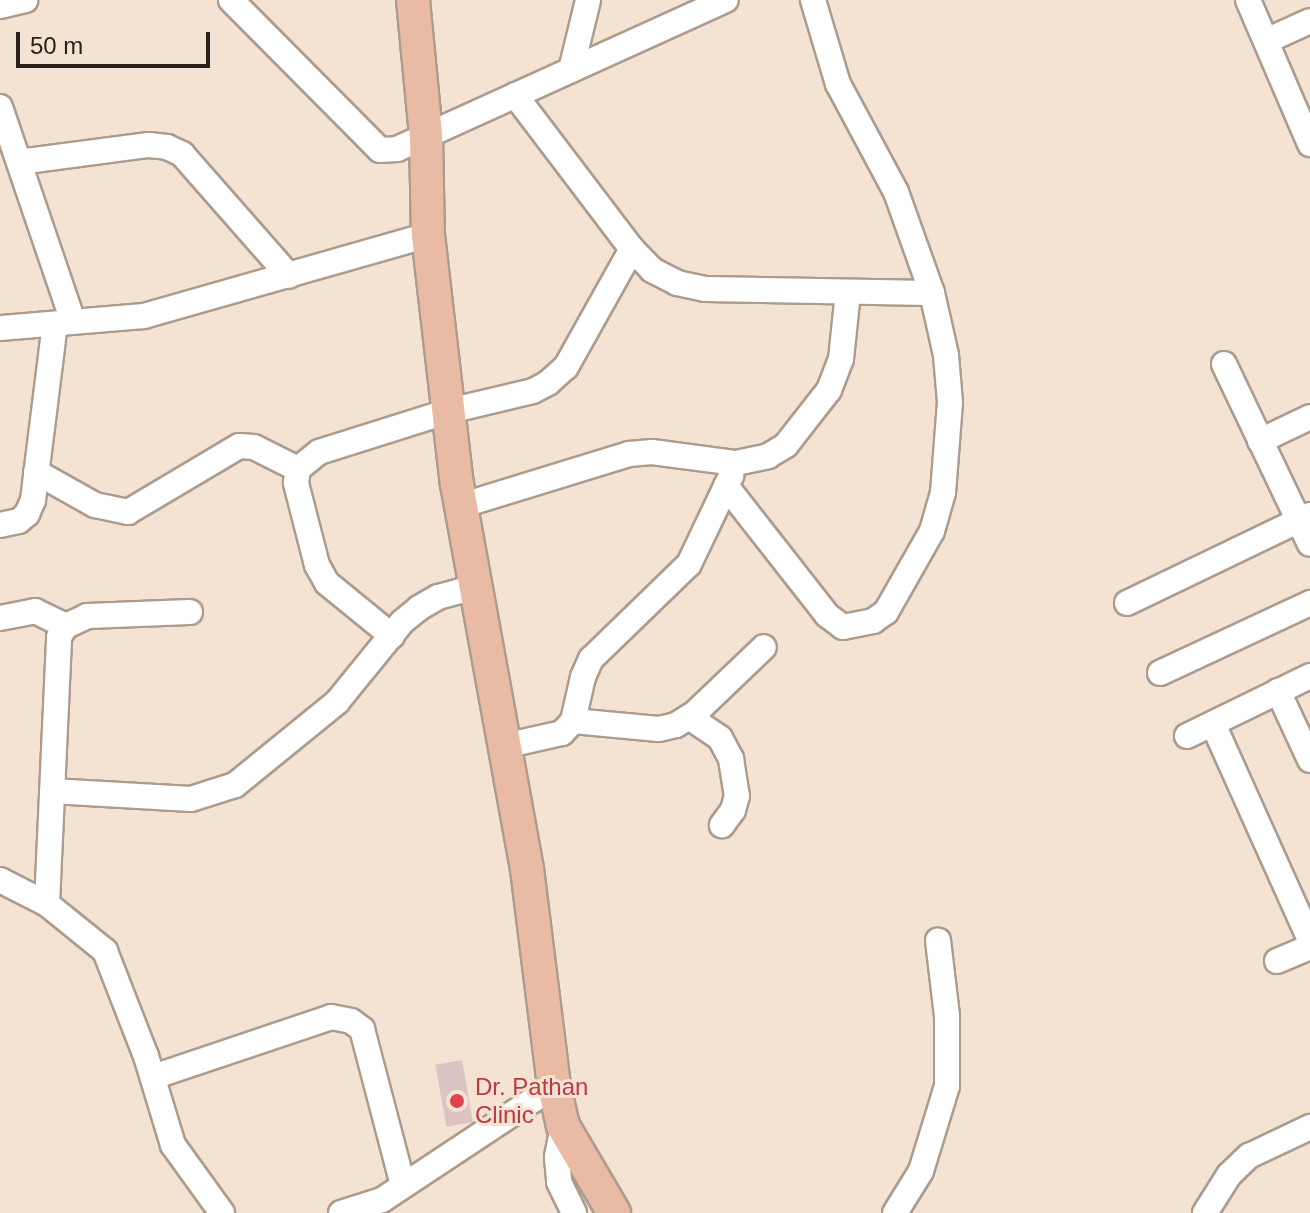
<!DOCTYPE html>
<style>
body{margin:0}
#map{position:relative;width:1310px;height:1213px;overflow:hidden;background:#f4e2d3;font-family:Helvetica,sans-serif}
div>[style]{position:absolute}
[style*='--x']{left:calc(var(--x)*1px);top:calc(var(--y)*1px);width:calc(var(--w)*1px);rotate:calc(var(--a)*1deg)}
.building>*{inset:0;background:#dcc4c2;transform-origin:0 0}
.roads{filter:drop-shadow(2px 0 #ad9c8e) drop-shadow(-2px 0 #ad9c8e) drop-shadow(0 2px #ad9c8e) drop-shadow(0 -2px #ad9c8e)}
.minor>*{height:24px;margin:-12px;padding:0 12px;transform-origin:12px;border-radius:12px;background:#fff}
.major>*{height:32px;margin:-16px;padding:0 16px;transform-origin:16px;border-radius:16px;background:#eabba4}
.dots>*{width:22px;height:22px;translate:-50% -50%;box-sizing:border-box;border:4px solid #f4e2d3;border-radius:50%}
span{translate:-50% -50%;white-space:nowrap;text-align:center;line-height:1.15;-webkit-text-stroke:6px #f4e2d3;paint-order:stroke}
.health-label{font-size:24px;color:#be3a42}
.left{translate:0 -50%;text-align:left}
.scale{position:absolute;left:16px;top:32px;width:194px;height:36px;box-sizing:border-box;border:4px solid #28221c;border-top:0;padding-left:10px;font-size:24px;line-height:28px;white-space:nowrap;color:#28221c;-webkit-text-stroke:6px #f4e2d3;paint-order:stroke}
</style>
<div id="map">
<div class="building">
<div style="left:462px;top:1060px;width:63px;height:27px;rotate:80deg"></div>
</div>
<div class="roads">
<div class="minor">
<div style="--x:231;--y:0;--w:211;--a:45.2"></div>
<div style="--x:380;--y:150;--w:17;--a:-3"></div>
<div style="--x:397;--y:149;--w:361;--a:-24.4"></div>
<div style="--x:1248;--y:0;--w:157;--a:66.7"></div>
<div style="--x:0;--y:6;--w:26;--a:-13"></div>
<div style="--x:1266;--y:41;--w:48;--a:-24.4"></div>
<div style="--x:571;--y:70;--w:72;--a:-76.3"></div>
<div style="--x:515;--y:95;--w:193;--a:52.8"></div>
<div style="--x:632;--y:249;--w:29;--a:46"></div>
<div style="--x:652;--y:270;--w:28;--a:27"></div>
<div style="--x:677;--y:283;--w:29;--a:12"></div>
<div style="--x:705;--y:289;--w:227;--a:1"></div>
<div style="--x:0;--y:107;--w:227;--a:71.2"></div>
<div style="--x:19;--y:162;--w:131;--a:-7.5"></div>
<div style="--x:149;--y:145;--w:18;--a:6"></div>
<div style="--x:167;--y:147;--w:17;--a:25"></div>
<div style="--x:182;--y:154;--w:162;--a:48.7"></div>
<div style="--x:0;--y:328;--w:144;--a:-4.8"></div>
<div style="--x:144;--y:316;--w:295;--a:-15.9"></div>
<div style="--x:1224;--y:364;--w:199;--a:64.5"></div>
<div style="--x:1260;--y:441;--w:55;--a:-25.6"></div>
<div style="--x:36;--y:472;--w:68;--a:29.2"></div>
<div style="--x:95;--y:505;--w:34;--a:12"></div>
<div style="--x:128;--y:512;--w:129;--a:-30.7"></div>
<div style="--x:239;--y:446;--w:15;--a:4"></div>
<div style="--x:254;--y:447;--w:49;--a:26.6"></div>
<div style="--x:726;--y:486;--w:164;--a:51.9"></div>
<div style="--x:827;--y:615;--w:20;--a:37"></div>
<div style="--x:843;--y:627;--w:31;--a:-11"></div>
<div style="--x:873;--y:621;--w:16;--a:-35"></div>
<div style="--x:886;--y:612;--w:93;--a:-60.4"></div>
<div style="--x:932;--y:531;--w:40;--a:-74"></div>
<div style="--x:943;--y:493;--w:91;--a:-85.6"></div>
<div style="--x:950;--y:402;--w:47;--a:-94.9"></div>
<div style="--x:946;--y:355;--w:64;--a:-102.7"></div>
<div style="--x:932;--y:293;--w:107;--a:-109.6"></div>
<div style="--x:896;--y:192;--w:123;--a:-118.2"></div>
<div style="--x:838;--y:84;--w:88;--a:-106.6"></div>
<div style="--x:460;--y:506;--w:177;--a:-17.1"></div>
<div style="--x:629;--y:454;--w:23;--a:-5"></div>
<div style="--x:652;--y:452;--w:85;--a:7.5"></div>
<div style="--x:736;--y:463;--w:33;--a:-12"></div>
<div style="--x:768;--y:456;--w:21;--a:-31"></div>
<div style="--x:786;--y:445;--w:70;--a:-52"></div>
<div style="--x:829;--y:390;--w:33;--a:-69"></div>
<div style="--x:841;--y:359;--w:67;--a:-84"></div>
<div style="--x:0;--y:525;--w:19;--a:-12"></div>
<div style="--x:19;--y:521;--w:11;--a:-41"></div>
<div style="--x:27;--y:514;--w:15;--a:-67"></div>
<div style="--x:33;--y:500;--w:177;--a:-82.9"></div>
<div style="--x:1127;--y:603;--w:203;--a:-25.7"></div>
<div style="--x:0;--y:618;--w:36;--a:-11"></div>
<div style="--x:35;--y:611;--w:34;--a:26"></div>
<div style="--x:392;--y:636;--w:84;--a:-140.8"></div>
<div style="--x:327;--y:583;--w:21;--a:-119"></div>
<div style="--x:317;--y:565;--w:85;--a:-104.4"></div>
<div style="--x:296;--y:483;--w:14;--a:-82"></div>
<div style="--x:298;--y:469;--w:27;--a:-39"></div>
<div style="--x:319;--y:452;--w:136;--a:-17.5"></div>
<div style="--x:449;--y:411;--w:86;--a:-13.4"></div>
<div style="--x:533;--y:391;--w:17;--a:-28"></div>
<div style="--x:548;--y:383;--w:24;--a:-42"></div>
<div style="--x:566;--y:367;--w:135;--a:-60.8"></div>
<div style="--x:1160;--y:673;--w:166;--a:-25"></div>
<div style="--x:1278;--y:691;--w:76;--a:65.1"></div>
<div style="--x:689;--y:717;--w:37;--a:34"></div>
<div style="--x:720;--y:738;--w:24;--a:62"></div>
<div style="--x:731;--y:759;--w:37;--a:81"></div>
<div style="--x:737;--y:796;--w:15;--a:106"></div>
<div style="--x:733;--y:810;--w:19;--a:126"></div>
<div style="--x:573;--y:721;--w:86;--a:5.3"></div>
<div style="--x:659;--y:729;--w:17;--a:-13"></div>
<div style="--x:676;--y:725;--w:22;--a:-32"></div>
<div style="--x:695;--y:713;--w:95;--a:-43.7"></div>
<div style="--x:1213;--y:724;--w:237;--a:65.8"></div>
<div style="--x:1187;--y:736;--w:137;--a:-26"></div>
<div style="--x:504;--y:746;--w:59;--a:-12.6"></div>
<div style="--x:562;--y:733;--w:16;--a:-47"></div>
<div style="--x:573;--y:721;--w:45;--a:-77.2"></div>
<div style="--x:583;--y:677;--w:20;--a:-66"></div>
<div style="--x:591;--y:659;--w:136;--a:-44.1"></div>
<div style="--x:689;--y:564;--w:98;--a:-64.5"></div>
<div style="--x:52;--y:791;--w:139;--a:3.3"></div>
<div style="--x:191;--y:799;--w:46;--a:-17.7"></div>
<div style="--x:235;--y:785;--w:132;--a:-39.1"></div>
<div style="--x:337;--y:702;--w:103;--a:-50.9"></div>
<div style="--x:402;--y:622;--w:22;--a:-39"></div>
<div style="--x:419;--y:608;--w:22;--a:-30"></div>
<div style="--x:438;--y:597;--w:39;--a:-15"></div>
<div style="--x:0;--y:880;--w:53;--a:27.1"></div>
<div style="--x:47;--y:904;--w:75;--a:39"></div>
<div style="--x:105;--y:951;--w:113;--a:68.7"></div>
<div style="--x:146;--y:1056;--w:93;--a:73.1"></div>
<div style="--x:173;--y:1145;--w:84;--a:54.2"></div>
<div style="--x:47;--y:904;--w:267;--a:-87.4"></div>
<div style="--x:59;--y:637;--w:13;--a:-58"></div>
<div style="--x:66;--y:626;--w:23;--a:-25"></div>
<div style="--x:87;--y:616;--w:103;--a:-2.2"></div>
<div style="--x:1277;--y:961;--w:36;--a:-23"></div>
<div style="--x:153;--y:1077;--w:188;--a:-18.6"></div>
<div style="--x:331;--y:1017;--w:20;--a:11"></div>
<div style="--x:351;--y:1021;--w:14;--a:36"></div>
<div style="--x:362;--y:1029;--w:161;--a:75.3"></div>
<div style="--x:563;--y:1126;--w:32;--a:101"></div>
<div style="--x:557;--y:1157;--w:25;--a:85"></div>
<div style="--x:559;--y:1182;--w:34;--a:64"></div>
<div style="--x:341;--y:1213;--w:43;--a:-17.6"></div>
<div style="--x:382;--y:1200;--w:206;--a:-33.5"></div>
<div style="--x:895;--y:1213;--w:49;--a:-58.2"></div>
<div style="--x:921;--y:1171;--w:89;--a:-73"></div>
<div style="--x:947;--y:1086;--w:70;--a:-90"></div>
<div style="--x:947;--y:1016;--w:76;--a:-96.8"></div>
<div style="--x:1205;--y:1213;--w:45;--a:-57.7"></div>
<div style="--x:1229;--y:1175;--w:28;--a:-44"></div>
<div style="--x:1249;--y:1156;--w:68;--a:-25.4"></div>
</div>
<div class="major">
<div style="--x:413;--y:0;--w:136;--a:84.5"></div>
<div style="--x:426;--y:135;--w:100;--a:88.9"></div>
<div style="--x:428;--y:235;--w:251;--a:83.4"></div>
<div style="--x:457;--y:484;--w:391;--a:79.7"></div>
<div style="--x:527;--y:869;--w:219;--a:82.9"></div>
<div style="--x:554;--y:1086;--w:41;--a:77.3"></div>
<div style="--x:563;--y:1126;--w:101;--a:59.6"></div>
</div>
</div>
<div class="dots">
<div style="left:457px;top:1101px;background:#e0444e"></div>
</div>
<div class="health-label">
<span class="left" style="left:475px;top:1101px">Dr. Pathan<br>Clinic</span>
</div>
<div class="scale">50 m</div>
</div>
